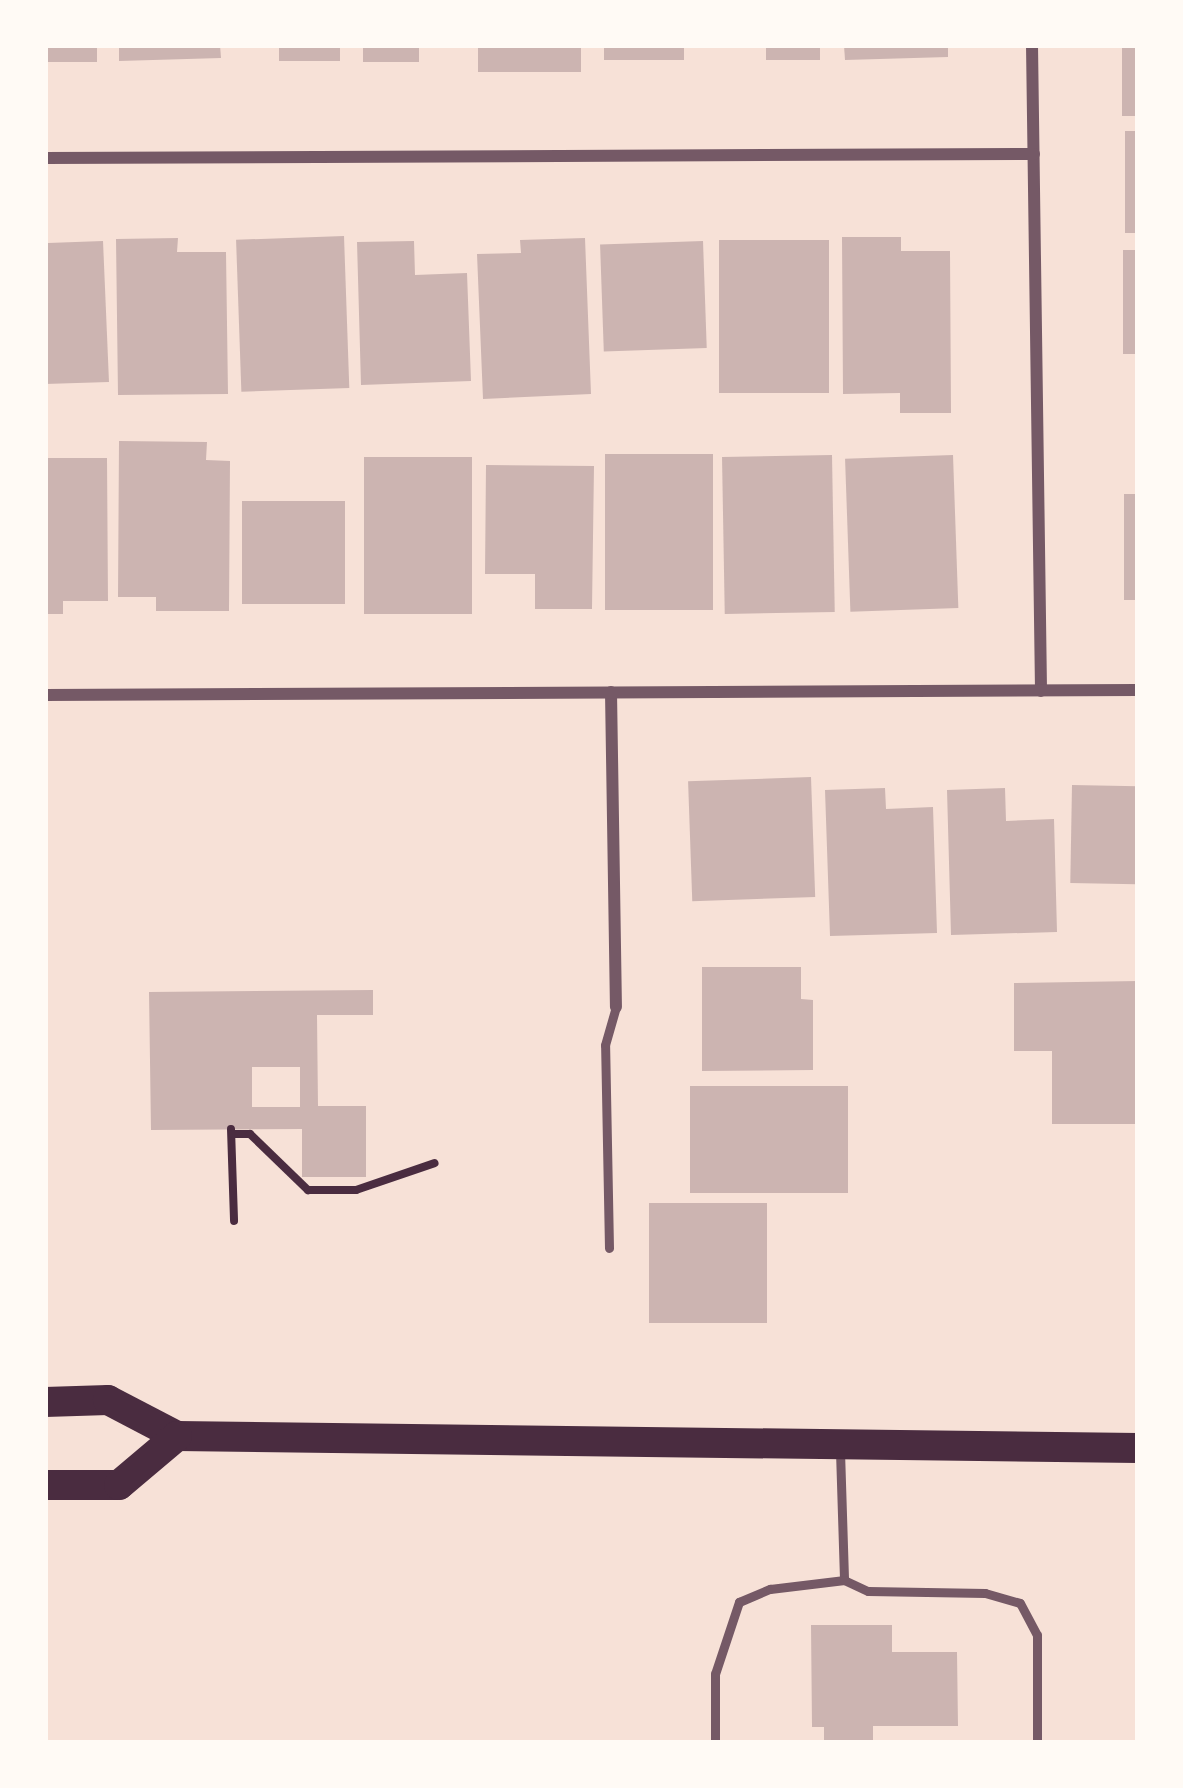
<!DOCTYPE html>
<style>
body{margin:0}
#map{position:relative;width:1183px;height:1788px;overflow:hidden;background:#f7e1d7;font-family:"Titillium Web",sans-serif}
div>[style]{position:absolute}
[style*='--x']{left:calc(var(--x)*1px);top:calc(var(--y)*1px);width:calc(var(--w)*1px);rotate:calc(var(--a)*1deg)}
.building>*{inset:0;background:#ccb4b1;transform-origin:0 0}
.path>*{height:8px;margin:-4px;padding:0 4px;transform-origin:4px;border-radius:4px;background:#4a2c40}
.service>*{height:9px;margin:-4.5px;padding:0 4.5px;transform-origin:4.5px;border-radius:4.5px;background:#755966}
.minor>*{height:12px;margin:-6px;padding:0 6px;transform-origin:6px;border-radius:6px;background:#755966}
.primary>*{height:30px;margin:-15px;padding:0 15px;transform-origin:15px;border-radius:15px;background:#4a2c40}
span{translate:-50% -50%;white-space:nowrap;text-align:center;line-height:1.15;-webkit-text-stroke:12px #fffaf5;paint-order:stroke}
.frame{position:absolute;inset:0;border:48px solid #fffaf5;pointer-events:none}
</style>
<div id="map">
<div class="building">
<div style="left:45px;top:45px;width:52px;height:17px"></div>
<div style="clip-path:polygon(119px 45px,220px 45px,221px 58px,119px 61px)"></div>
<div style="left:279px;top:45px;width:61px;height:16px"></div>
<div style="left:363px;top:45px;width:56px;height:17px"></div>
<div style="left:478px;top:45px;width:103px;height:27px"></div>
<div style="left:604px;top:45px;width:80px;height:15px"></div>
<div style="left:766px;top:45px;width:54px;height:15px"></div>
<div style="clip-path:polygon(844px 45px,948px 45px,948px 57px,845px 60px)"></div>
<div style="left:1122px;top:45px;width:16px;height:71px"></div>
<div style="left:1125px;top:131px;width:13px;height:102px"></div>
<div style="left:344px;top:236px;width:152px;height:108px;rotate:88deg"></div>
<div style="clip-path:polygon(842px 237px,901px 237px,901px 251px,950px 251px,951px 413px,900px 413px,900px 393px,843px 394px)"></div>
<div style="clip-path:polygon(178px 238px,177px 252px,226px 252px,228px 394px,118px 395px,116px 239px)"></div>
<div style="clip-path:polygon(585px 238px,591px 394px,483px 399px,477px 254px,521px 253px,520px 240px)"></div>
<div style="left:719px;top:240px;width:110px;height:153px"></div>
<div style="clip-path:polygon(103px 241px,109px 382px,45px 384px,48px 243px)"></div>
<div style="clip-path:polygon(414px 241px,415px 275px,467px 273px,471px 381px,361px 385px,357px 242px)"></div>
<div style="left:703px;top:241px;width:107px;height:103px;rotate:88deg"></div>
<div style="left:1123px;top:250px;width:15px;height:104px"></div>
<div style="clip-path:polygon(119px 441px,207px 442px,206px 460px,230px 461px,229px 611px,156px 611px,156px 597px,118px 597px)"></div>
<div style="left:605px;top:454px;width:108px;height:156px"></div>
<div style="left:832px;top:455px;width:157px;height:110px;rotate:89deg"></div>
<div style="left:953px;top:455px;width:153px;height:108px;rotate:88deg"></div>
<div style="left:364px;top:457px;width:108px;height:157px"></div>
<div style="clip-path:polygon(45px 458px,107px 458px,108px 601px,63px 601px,63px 614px,45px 614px)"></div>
<div style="clip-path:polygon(486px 465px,594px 466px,592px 609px,535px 609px,535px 574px,485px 574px)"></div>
<div style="left:1124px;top:494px;width:14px;height:106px"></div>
<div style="left:345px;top:501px;width:103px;height:103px;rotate:90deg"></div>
<div style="left:811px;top:777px;width:120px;height:123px;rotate:88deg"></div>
<div style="left:1072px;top:785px;width:66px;height:98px;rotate:1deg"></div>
<div style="clip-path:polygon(885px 788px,886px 809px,933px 807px,937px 933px,830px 936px,825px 790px)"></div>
<div style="clip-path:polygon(1005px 788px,1006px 821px,1054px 819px,1057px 932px,951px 935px,947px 790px)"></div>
<div style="clip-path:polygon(702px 967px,801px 967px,801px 999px,813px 1000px,813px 1070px,702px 1071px)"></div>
<div style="clip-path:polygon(1138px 981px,1138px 1124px,1052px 1124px,1052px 1051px,1014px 1051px,1014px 983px)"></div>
<div style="clip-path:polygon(evenodd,373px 990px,373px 1015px,317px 1015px,318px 1106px,366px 1106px,366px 1177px,302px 1177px,302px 1129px,151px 1130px,149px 992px,373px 990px,252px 1067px,300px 1067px,300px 1107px,252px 1107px,252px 1067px)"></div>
<div style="left:690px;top:1086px;width:158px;height:107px"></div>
<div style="left:767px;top:1203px;width:120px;height:118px;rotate:90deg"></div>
<div style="clip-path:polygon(811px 1625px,892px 1625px,892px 1652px,957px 1652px,958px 1726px,873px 1726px,873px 1743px,824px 1743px,824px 1727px,812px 1727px)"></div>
</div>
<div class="path">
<div style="--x:231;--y:1129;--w:92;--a:88.1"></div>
<div style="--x:232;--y:1134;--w:18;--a:0"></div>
<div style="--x:250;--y:1134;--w:81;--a:44"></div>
<div style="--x:308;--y:1190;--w:48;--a:0"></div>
<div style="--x:356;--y:1190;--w:83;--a:-18.9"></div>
</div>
<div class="service">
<div style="--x:609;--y:1248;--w:203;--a:-91.1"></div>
<div style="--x:605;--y:1045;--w:40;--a:-74"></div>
<div style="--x:840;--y:1451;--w:129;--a:88.2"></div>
<div style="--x:715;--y:1743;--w:69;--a:-90"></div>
<div style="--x:715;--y:1674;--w:76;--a:-71.6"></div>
<div style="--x:739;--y:1602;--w:34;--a:-23"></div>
<div style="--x:770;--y:1589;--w:75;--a:-6.9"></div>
<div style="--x:844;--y:1580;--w:26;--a:25"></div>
<div style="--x:868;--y:1591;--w:117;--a:1"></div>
<div style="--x:985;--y:1593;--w:36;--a:16"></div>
<div style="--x:1020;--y:1603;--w:36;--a:62"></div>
<div style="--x:1037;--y:1635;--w:108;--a:90"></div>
</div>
<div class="minor">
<div style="--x:1032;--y:45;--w:646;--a:89.2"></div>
<div style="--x:45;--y:158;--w:989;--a:-0.23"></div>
<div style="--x:611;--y:692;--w:315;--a:89.1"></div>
<div style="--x:45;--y:695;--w:1093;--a:-0.26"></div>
</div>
<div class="primary">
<div style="--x:45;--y:1402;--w:63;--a:-1.8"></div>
<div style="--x:108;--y:1400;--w:78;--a:27.6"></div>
<div style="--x:177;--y:1436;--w:961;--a:0.72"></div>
<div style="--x:45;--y:1485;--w:74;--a:0"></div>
<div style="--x:119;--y:1485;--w:76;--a:-40.2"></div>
</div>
<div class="frame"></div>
</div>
